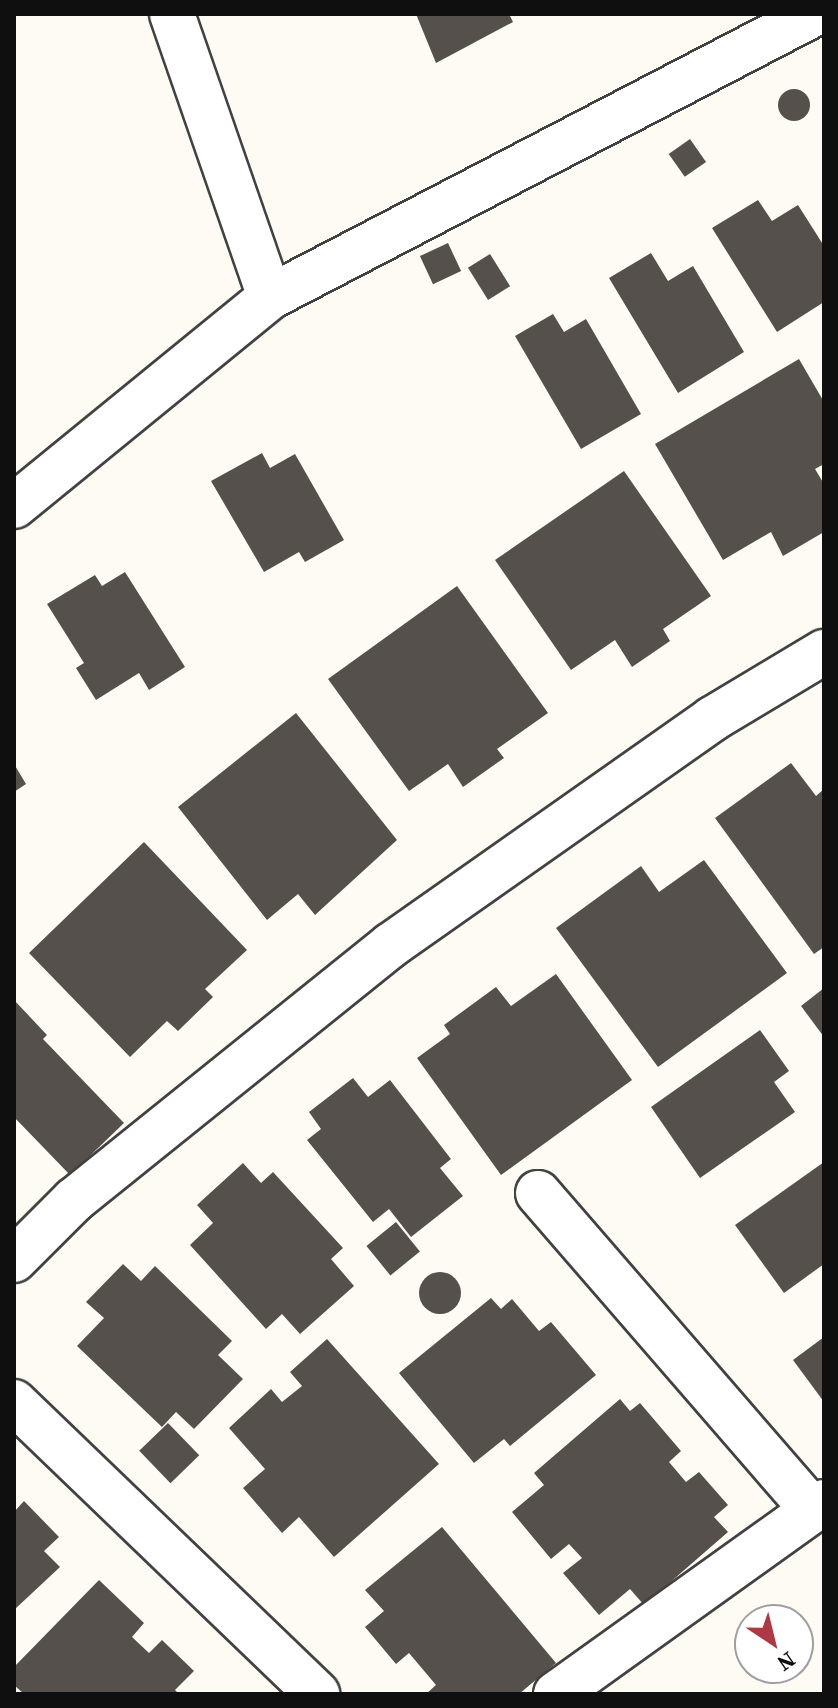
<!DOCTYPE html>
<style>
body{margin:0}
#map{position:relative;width:838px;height:1708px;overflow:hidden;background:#fdfbf3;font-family:"Source Serif 4",serif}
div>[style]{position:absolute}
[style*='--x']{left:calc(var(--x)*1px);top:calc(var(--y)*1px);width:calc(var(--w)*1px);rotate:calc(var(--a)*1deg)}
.building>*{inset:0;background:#56504d;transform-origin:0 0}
.round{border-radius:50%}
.roads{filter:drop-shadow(2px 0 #424242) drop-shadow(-2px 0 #424242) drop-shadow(0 2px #424242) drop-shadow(0 -2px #424242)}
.minor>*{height:44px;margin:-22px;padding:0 22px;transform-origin:22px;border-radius:22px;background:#fff}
span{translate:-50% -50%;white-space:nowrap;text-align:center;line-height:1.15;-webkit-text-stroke:8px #fff;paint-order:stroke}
.frame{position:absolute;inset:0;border:16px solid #0f0f0f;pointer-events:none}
.north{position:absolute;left:734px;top:1604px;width:80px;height:80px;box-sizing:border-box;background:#fff;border:2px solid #9f9f9f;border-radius:50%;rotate:145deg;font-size:22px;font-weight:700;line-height:32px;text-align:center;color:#0f0f0f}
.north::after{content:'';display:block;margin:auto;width:28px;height:36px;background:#ae3843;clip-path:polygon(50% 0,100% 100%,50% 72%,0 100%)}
</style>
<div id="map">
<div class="building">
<div style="clip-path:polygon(416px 14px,509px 14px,513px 22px,436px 63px)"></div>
<div class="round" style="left:778px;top:89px;width:32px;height:32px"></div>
<div style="left:690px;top:139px;width:28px;height:26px;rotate:55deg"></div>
<div style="clip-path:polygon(758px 200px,772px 221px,798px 205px,824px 246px,824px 302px,777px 332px,712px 228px)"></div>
<div style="left:448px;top:243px;width:31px;height:31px;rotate:65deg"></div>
<div style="clip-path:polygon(651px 253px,668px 281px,693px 266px,744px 352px,678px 393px,609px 278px)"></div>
<div style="left:490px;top:254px;width:38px;height:26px;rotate:58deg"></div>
<div style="clip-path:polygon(553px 314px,564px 332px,586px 319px,641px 414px,581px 449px,515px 336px)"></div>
<div style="clip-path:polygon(799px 359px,824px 402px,824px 464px,815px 469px,824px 484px,824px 532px,783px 556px,771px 532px,723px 560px,655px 444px)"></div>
<div style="clip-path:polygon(262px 453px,270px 468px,295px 454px,344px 540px,305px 562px,299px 552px,264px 572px,211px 481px)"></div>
<div style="clip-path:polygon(624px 471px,711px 596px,663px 629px,670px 641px,632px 667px,615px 640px,571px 670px,495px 560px)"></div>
<div style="clip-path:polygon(125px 572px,185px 667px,149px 690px,139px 673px,96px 700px,76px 668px,84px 663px,47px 604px,95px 575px,102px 586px)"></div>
<div style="clip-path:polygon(457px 586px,548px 713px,497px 749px,504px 758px,463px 787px,448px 764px,409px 791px,328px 679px)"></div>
<div style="clip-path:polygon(296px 713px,397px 840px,315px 915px,298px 894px,267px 920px,178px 807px)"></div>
<div style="clip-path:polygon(791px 763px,816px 796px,824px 789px,824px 947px,814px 954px,715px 818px)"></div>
<div style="clip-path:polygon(14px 764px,26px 784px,14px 792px)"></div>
<div style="clip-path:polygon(144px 842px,247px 950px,205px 989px,213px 997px,178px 1031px,167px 1021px,130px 1057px,29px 953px)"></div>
<div style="clip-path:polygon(704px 860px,787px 973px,658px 1067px,556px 928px,641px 866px,659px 892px)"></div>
<div style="clip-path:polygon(556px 974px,632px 1080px,501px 1175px,417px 1058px,450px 1034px,444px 1025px,496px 987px,511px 1006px)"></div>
<div style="clip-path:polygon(824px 988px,824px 1037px,801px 1006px)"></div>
<div style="clip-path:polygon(14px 1000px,47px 1035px,43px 1039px,124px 1123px,70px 1175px,14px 1117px)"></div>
<div style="clip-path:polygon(760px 1030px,789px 1071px,774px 1082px,795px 1112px,700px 1178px,651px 1107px)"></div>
<div style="clip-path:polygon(353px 1078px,368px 1097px,390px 1080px,451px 1159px,440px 1168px,463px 1196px,411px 1237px,389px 1209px,373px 1222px,307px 1140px,321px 1129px,309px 1112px)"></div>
<div style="clip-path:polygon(824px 1162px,824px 1264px,784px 1293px,735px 1225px)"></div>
<div style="clip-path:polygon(243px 1163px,261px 1183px,273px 1172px,343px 1248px,331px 1259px,354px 1286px,300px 1334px,282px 1314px,266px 1329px,190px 1245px,213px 1223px,197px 1205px)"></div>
<div style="left:396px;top:1222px;width:38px;height:38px;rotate:51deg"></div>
<div style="clip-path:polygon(123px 1264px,141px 1281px,155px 1266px,232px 1341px,218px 1355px,243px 1379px,194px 1429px,176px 1412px,162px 1427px,77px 1346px,104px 1318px,86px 1302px)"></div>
<div class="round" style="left:419px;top:1272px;width:42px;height:42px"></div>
<div style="clip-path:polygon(491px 1298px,501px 1309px,512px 1299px,539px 1331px,551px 1322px,596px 1375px,510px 1446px,504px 1439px,474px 1463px,399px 1373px)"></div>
<div style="clip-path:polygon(824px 1337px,824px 1402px,793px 1360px)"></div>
<div style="clip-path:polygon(327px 1339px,439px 1464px,334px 1557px,299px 1517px,282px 1533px,243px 1488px,265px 1469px,229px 1428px,271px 1389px,282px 1402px,302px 1386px,290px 1372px)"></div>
<div style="clip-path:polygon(620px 1399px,630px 1411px,640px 1403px,681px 1451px,669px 1462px,686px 1482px,699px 1472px,728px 1505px,714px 1517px,728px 1532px,644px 1605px,630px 1589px,599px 1615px,563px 1573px,582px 1558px,569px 1544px,551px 1559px,512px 1512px,544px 1485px,534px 1473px)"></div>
<div style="left:168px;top:1423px;width:45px;height:40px;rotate:46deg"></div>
<div style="clip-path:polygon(24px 1501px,59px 1537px,44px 1551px,60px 1567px,14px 1610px,14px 1512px)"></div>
<div style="clip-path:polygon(442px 1527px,556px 1663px,519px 1694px,426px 1694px,436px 1685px,409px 1653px,396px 1664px,365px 1627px,384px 1611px,365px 1590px)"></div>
<div style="clip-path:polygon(99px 1580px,144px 1623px,132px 1637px,149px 1653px,162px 1640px,194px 1671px,175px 1690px,179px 1694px,24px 1694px,14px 1685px,14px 1667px)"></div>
</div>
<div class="roads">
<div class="minor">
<div style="--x:172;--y:14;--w:299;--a:70.9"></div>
<div style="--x:14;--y:506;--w:330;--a:-39.2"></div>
<div style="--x:270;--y:297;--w:613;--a:-27.48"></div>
<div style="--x:538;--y:1193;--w:420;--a:49.1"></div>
<div style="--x:14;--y:1260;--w:85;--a:-45"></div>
<div style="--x:74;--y:1200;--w:407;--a:-38.8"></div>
<div style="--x:391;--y:945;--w:393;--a:-35.1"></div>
<div style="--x:712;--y:719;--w:131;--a:-30.9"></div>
<div style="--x:14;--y:1402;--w:421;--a:43.9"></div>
<div style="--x:556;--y:1694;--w:330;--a:-35.6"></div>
</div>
</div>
<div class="frame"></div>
<div class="north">N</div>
</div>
